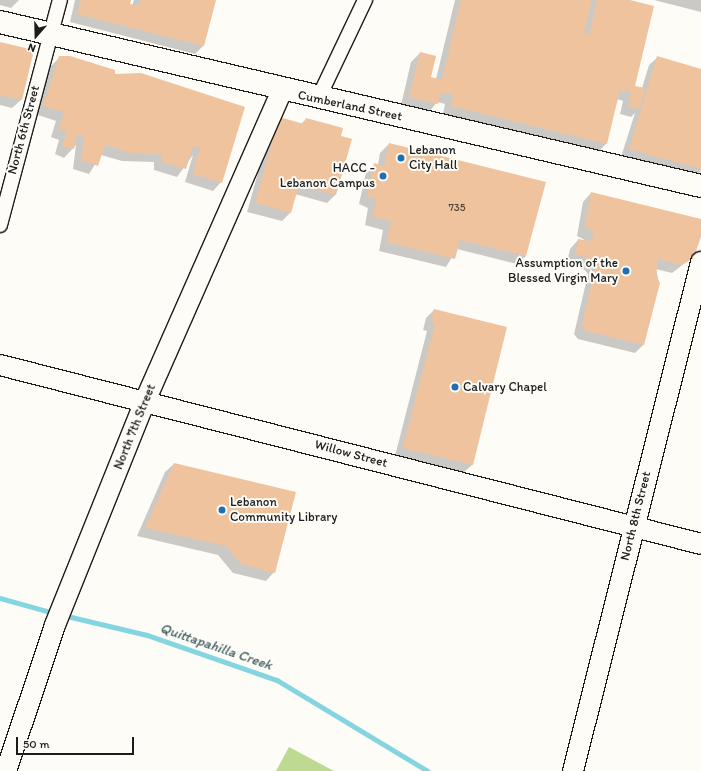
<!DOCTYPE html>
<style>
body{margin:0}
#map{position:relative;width:701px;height:771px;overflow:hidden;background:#fdfcf7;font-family:Itim,sans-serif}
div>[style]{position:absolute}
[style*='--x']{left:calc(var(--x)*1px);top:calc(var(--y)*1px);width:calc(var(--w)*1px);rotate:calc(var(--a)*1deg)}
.green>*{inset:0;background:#beda92}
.shadow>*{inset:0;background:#0003}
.stream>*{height:4.5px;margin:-2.25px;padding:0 2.25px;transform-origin:2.25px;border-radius:2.25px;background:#85d5e1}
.building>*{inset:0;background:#eec39d}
.roads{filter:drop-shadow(1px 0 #1c1c1c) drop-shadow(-1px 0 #1c1c1c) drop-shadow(0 1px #1c1c1c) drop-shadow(0 -1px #1c1c1c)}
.street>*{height:14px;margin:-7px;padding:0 7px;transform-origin:7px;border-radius:7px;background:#fdfcf7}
.secondary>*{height:20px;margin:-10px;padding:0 10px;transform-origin:10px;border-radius:10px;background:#fdfcf7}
.highway>*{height:22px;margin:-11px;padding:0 11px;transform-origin:11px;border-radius:11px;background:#fdfcf7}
.dots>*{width:11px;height:11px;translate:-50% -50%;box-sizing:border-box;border:2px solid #fdfcf7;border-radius:50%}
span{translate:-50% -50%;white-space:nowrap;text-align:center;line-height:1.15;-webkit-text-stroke:4px #fdfcf7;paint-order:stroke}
.number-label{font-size:11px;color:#50463c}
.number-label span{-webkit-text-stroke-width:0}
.street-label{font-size:13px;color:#1c1c1c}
.poi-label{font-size:13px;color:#1c1c1c}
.left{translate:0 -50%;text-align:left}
.right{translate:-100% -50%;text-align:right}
.water-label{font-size:14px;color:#415d61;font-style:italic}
.north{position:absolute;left:16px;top:16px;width:40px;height:40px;-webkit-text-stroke:3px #fdfcf7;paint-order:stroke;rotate:200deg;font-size:11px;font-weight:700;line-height:16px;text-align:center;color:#1c1c1c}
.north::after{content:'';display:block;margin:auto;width:14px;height:18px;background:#1c1c1c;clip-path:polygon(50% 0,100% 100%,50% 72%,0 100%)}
.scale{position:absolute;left:16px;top:737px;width:118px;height:18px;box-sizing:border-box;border:2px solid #1c1c1c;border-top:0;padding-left:5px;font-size:12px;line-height:14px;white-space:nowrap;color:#1c1c1c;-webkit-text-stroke:3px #fdfcf7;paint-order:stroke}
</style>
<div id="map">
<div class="green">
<div style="clip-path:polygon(289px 747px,334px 771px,276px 771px)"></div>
</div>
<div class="shadow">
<div style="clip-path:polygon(0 0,19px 0,11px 8px,0 5px)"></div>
<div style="clip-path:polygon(75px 0,130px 0,129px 5px,132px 6px,134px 0,215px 0,203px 46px,195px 54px,70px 22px)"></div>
<div style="clip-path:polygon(455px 0,626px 0,634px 86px,642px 88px,649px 65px,658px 57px,701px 70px,701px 171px,694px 178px,621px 157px,635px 113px,631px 117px,620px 114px,623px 101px,617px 99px,606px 144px,598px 152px,443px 114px,445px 104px,437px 102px,429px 112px,401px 105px,411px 62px,420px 53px,430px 78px,436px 79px)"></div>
<div style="clip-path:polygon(654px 0,701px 0,701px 12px)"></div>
<div style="clip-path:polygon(0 43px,33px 51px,21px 100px,12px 108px,0 105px)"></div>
<div style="clip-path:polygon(60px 57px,114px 75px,244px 107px,221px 182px,213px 191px,185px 182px,193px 155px,177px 177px,154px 170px,154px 162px,122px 161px,101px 155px,89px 174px,73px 169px,76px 145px,64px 158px,55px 154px,59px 140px,51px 137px,56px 121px,35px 114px,51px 66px)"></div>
<div style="clip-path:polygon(306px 119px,340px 137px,336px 194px,327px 203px,295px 194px,290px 213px,282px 221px,247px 212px,271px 126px,301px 124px)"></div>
<div style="clip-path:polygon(389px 144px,526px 256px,517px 264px,457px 249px,446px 267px,379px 251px,383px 230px,365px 225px,368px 208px,359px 204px,366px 173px,378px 165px,380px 153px)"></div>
<div style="clip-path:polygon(591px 193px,701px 220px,693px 257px,672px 273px,656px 269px,659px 283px,643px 345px,635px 353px,578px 339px,574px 334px,588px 274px,581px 266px,567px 262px,570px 249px,578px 240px,587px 241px,577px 236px,583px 202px)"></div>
<div style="clip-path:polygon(434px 310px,506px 328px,472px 465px,463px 473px,395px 456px,427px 331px,423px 330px,426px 318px)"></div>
<div style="clip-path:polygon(174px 464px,274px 572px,266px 581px,233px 573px,218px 555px,137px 536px,165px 472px)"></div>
</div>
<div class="stream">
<div style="--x:0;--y:598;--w:56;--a:15.5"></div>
<div style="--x:63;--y:615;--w:86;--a:13.4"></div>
<div style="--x:147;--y:635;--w:138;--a:19.1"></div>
<div style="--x:277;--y:680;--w:176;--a:31.1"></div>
</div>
<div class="building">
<div style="clip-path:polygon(81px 0,131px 0,130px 4px,138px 6px,140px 0,216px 0,204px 46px,77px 14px)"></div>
<div style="clip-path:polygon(461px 0,592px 0,584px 33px,589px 35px,597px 0,630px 0,654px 6px,635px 86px,645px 88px,640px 109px,628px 106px,631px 92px,620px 90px,607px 144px,451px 106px,453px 95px,441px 92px,438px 104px,409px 97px,420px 52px,436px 56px,431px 77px,442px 80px)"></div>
<div style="clip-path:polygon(0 42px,34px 50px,22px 100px,0 95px)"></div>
<div style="clip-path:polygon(59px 56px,70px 56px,115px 70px,115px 74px,141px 73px,245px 107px,222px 183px,193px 174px,200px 147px,193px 147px,186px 169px,162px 162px,162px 154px,131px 153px,105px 145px,98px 166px,81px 160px,84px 136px,77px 134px,74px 149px,62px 146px,67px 131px,59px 129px,64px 112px,43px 106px)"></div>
<div style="clip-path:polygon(657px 56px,701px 69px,701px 169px,629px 149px)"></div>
<div style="clip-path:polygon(279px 117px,304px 124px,306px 118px,343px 128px,341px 136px,352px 139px,336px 195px,299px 185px,291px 213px,255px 203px)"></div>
<div style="clip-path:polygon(389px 143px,546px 182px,526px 256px,460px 240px,455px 259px,387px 242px,391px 221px,373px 217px,376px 200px,367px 196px,374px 163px,384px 166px)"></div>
<div style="clip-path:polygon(591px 192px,701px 219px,701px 236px,694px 258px,681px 265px,658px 259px,656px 276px,660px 283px,644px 345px,586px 331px,582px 325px,596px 265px,589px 258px,575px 254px,578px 239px,592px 241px,593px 231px,585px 227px)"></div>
<div style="clip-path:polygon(434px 309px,507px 327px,473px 465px,403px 448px,435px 323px,431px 322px)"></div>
<div style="clip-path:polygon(174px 463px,296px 492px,275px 573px,241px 564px,226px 546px,145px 528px)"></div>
</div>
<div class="roads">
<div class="street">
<div style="--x:318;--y:99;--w:110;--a:-64.6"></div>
<div style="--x:0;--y:225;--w:233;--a:-75.1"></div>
</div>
<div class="secondary">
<div style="--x:0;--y:365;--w:723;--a:14.32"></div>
<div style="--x:6;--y:771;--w:154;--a:-71.4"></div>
<div style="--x:55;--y:625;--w:241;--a:-68.1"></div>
<div style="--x:145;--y:401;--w:340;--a:-66.2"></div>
<div style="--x:573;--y:771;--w:525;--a:-75.88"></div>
</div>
<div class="highway">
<div style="--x:0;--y:22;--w:720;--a:13.17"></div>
</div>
</div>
<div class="dots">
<div style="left:401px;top:158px;background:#1f6fb2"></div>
<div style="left:383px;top:176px;background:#1f6fb2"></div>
<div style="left:626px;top:271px;background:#1f6fb2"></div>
<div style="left:455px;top:387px;background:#1f6fb2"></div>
<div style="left:222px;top:510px;background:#1f6fb2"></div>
</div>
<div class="number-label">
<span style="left:457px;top:208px">735</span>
</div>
<div class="street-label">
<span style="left:350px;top:106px;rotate:12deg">Cumberland Street</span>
<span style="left:24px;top:130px;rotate:-75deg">North 6th Street</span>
<span style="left:135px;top:427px;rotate:-68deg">North 7th Street</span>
<span style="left:351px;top:454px;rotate:15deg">Willow Street</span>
<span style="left:636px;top:516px;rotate:-76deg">North 8th Street</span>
</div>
<div class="poi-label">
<span class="left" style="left:409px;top:158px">Lebanon<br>City Hall</span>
<span class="right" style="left:375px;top:176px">HACC -<br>Lebanon Campus</span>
<span class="right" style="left:618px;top:271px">Assumption of the<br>Blessed Virgin Mary</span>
<span class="left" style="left:463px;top:387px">Calvary Chapel</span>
<span class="left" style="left:230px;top:510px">Lebanon<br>Community Library</span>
</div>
<div class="water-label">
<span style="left:216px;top:647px;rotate:19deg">Quittapahilla Creek</span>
</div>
<div class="north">N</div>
<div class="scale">50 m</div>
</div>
